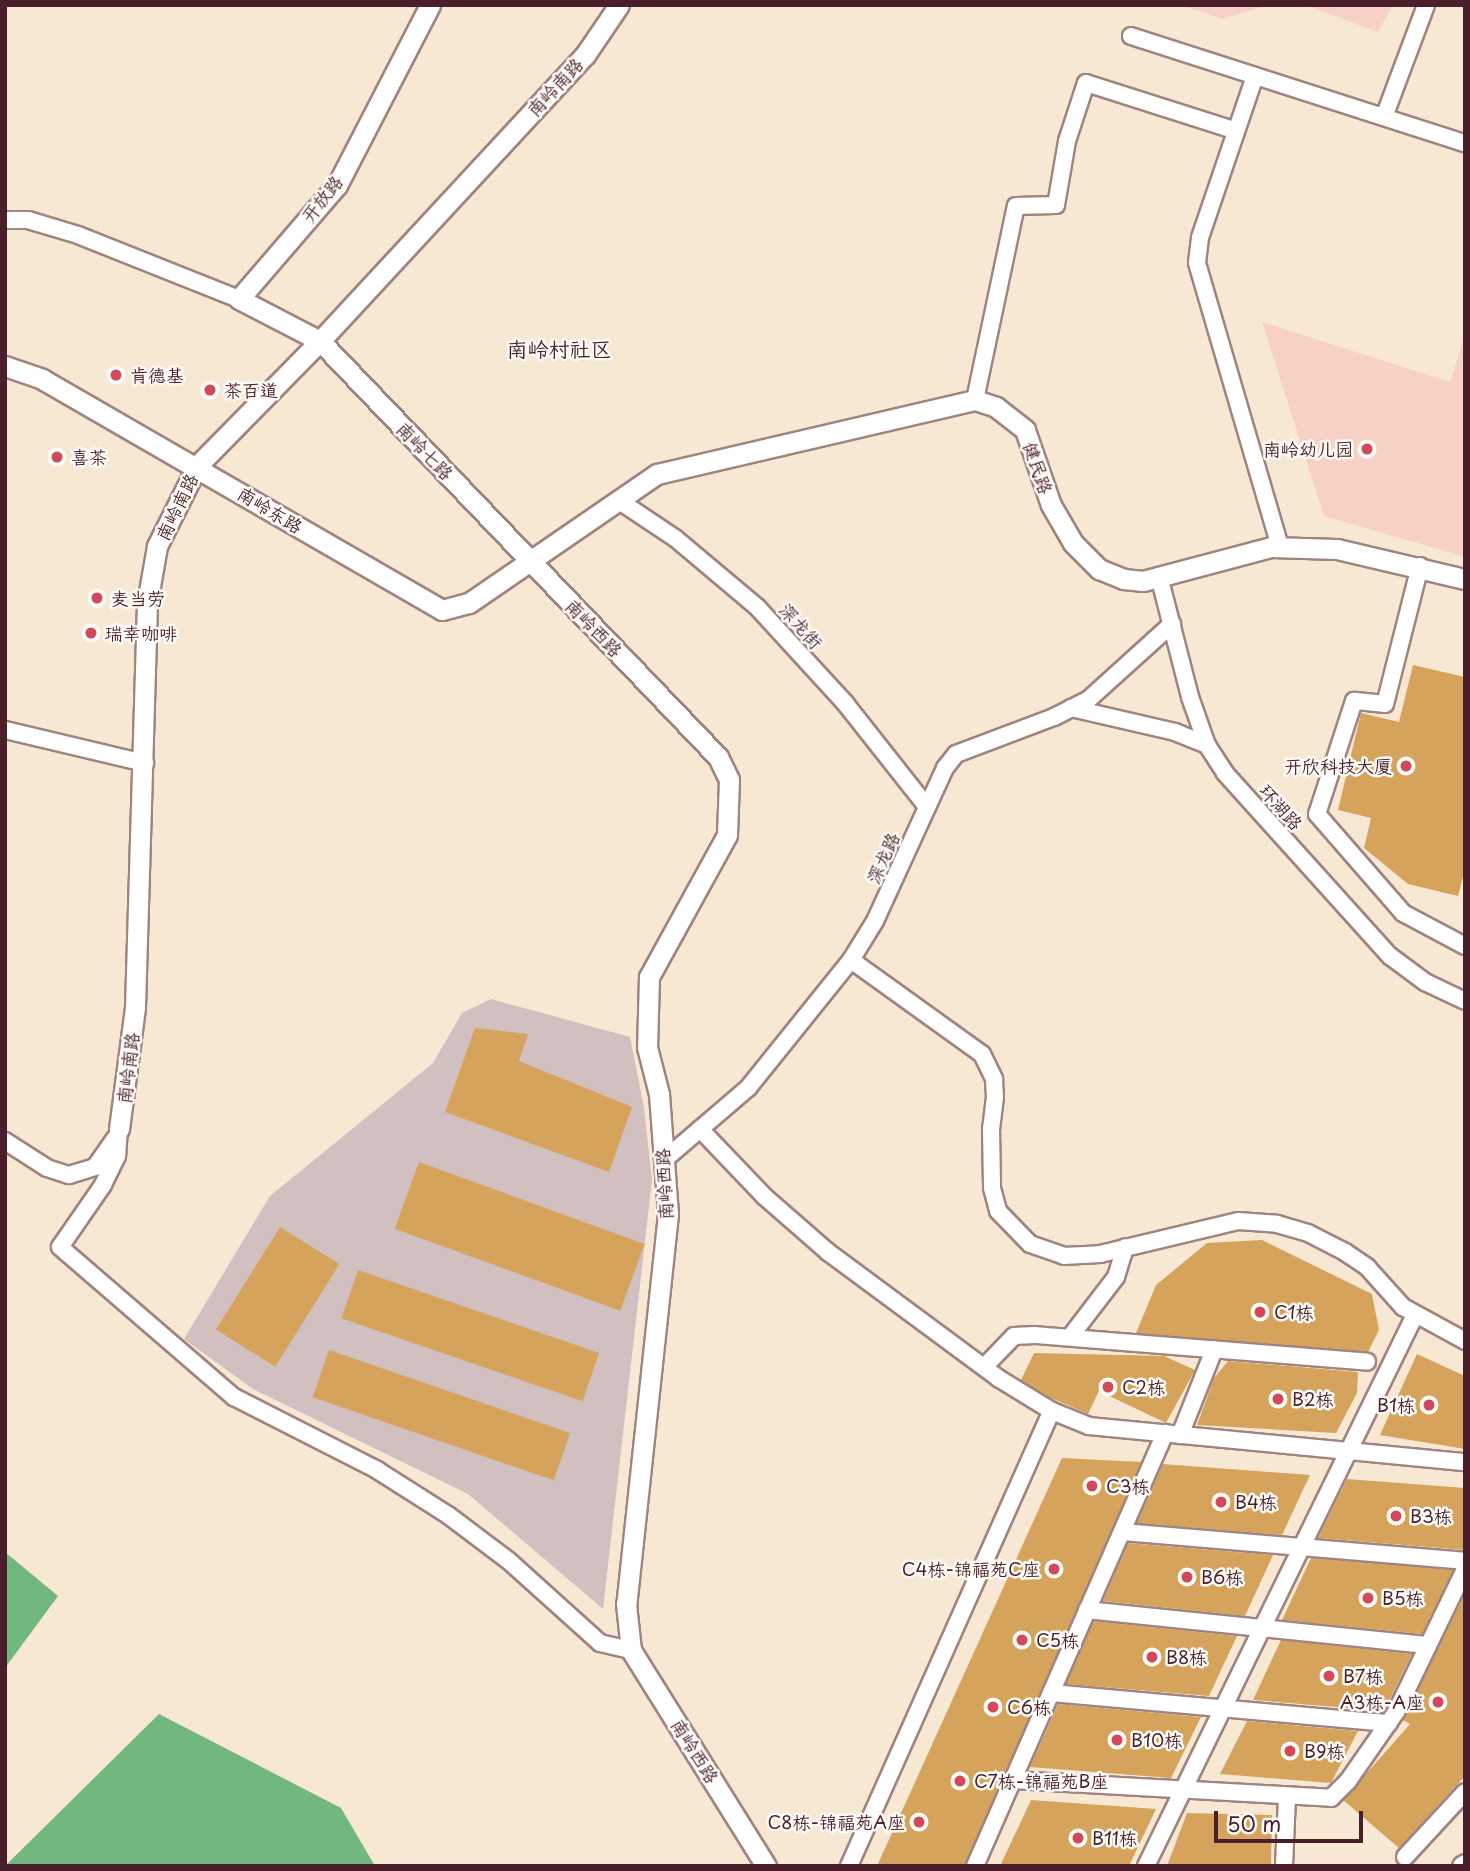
<!DOCTYPE html>
<meta charset="utf-8">
<style>
body{margin:0}
#map{position:relative;width:1470px;height:1871px;overflow:hidden;background:#f7e8d3;font-family:"Playpen Sans","LXGW WenKai TC",sans-serif}
div>[style]{position:absolute}
[style*='--x']{left:calc(var(--x)*1px);top:calc(var(--y)*1px);width:calc(var(--w)*1px);rotate:calc(var(--a)*1deg)}
.built>*{inset:0;background:#f7d1c6}
.industrial>*{inset:0;background:#d2bfbf}
.forest>*{inset:0;background:#72b87e}
.building>*{inset:0;background:#d5a35c;transform-origin:0 0}
.roads{filter:drop-shadow(2px 0 #a0847f) drop-shadow(-2px 0 #a0847f) drop-shadow(0 2px #a0847f) drop-shadow(0 -2px #a0847f)}
.minor>*{height:16px;margin:-8px;padding:0 8px;transform-origin:8px;border-radius:8px;background:#fff}
.tertiary>*{height:19px;margin:-9.5px;padding:0 9.5px;transform-origin:9.5px;border-radius:9.5px;background:#fff}
.dots>*{width:19px;height:19px;translate:-50% -50%;box-sizing:border-box;border:4px solid #fdfcf7;border-radius:50%}
span{translate:-50% -50%;white-space:nowrap;text-align:center;line-height:1.15;-webkit-text-stroke:5px #fdfcf7;paint-order:stroke}
.street-label{font-size:18px;color:#4a1f2b}
.poi-label{font-size:18px;color:#4a1f2b}
.left{translate:0 -50%;text-align:left}
.right{translate:-100% -50%;text-align:right}
.quarter-label{font-size:21px;color:#4a1f2b}
.frame{position:absolute;inset:0;border:7px solid #4a1f2b;pointer-events:none}
.scale{position:absolute;left:1214px;top:1811px;width:149px;height:32px;box-sizing:border-box;border:4px solid #4a1f2b;border-top:0;padding-left:9px;font-size:21px;line-height:24px;white-space:nowrap;color:#4a1f2b;-webkit-text-stroke:5px #fdfcf7;paint-order:stroke}
</style>
<div id="map">
<div class="built">
<div style="clip-path:polygon(1181px 5px,1268px 5px,1223px 19px)"></div>
<div style="clip-path:polygon(1305px 5px,1393px 5px,1378px 32px)"></div>
<div style="clip-path:polygon(1262px 322px,1450px 382px,1465px 335px,1465px 557px,1324px 516px)"></div>
</div>
<div class="industrial">
<div style="clip-path:polygon(491px 999px,630px 1037px,644px 1108px,652px 1180px,603px 1609px,468px 1494px,253px 1389px,184px 1339px,270px 1196px,433px 1063px,462px 1013px)"></div>
</div>
<div class="forest">
<div style="clip-path:polygon(5px 1552px,58px 1596px,5px 1668px)"></div>
<div style="clip-path:polygon(159px 1714px,341px 1808px,375px 1866px,5px 1866px)"></div>
</div>
<div class="building">
<div style="clip-path:polygon(1413px 665px,1465px 677px,1465px 869px,1458px 896px,1408px 884px,1364px 848px,1371px 818px,1338px 810px,1361px 713px,1399px 722px)"></div>
<div style="clip-path:polygon(475px 1028px,528px 1034px,519px 1061px,632px 1107px,609px 1172px,445px 1112px)"></div>
<div style="left:419px;top:1162px;width:240px;height:71px;rotate:20deg"></div>
<div style="left:280px;top:1227px;width:70px;height:121px;rotate:32deg"></div>
<div style="clip-path:polygon(1262px 1240px,1372px 1294px,1379px 1330px,1368px 1352px,1136px 1333px,1156px 1285px,1207px 1243px)"></div>
<div style="left:358px;top:1270px;width:255px;height:51px;rotate:19deg"></div>
<div style="left:329px;top:1350px;width:255px;height:50px;rotate:19deg"></div>
<div style="clip-path:polygon(1034px 1353px,1164px 1356px,1195px 1370px,1166px 1423px,1099px 1391px,1088px 1414px,1049px 1397px,1021px 1380px)"></div>
<div style="clip-path:polygon(1417px 1354px,1465px 1376px,1465px 1449px,1380px 1435px)"></div>
<div style="clip-path:polygon(1228px 1361px,1358px 1372px,1357px 1393px,1336px 1433px,1197px 1425px,1214px 1378px)"></div>
<div style="clip-path:polygon(1062px 1458px,1141px 1462px,965px 1864px,877px 1866px)"></div>
<div style="clip-path:polygon(1163px 1464px,1310px 1475px,1282px 1535px,1137px 1523px)"></div>
<div style="clip-path:polygon(1347px 1479px,1465px 1488px,1465px 1550px,1318px 1538px)"></div>
<div style="clip-path:polygon(1128px 1543px,1273px 1555px,1245px 1616px,1103px 1601px)"></div>
<div style="clip-path:polygon(1311px 1558px,1453px 1570px,1422px 1634px,1282px 1620px)"></div>
<div style="clip-path:polygon(1465px 1594px,1465px 1776px,1399px 1848px,1343px 1800px,1410px 1724px,1403px 1720px)"></div>
<div style="clip-path:polygon(1094px 1621px,1237px 1636px,1209px 1696px,1066px 1684px)"></div>
<div style="clip-path:polygon(1281px 1640px,1412px 1654px,1384px 1711px,1253px 1700px)"></div>
<div style="clip-path:polygon(1058px 1704px,1201px 1717px,1171px 1778px,1030px 1767px)"></div>
<div style="clip-path:polygon(1247px 1721px,1358px 1731px,1331px 1783px,1220px 1774px)"></div>
<div style="clip-path:polygon(1031px 1800px,1156px 1809px,1129px 1866px,1000px 1866px)"></div>
<div style="clip-path:polygon(1187px 1813px,1272px 1815px,1271px 1866px,1167px 1866px)"></div>
</div>
<div class="roads">
<div class="minor">
<div style="--x:1131;--y:36;--w:351;--a:17.8"></div>
<div style="--x:1255;--y:76;--w:171;--a:108.8"></div>
<div style="--x:1200;--y:238;--w:25;--a:97"></div>
<div style="--x:1197;--y:263;--w:296;--a:73.7"></div>
<div style="--x:1384;--y:117;--w:120;--a:-69.4"></div>
<div style="--x:5;--y:220;--w:23;--a:0"></div>
<div style="--x:28;--y:220;--w:52;--a:16.7"></div>
<div style="--x:78;--y:235;--w:173;--a:21.7"></div>
<div style="--x:975;--y:400;--w:198;--a:-78.1"></div>
<div style="--x:1016;--y:206;--w:40;--a:-1.4"></div>
<div style="--x:1056;--y:205;--w:65;--a:-80.2"></div>
<div style="--x:1067;--y:141;--w:61;--a:-71.9"></div>
<div style="--x:1086;--y:83;--w:157;--a:17.7"></div>
<div style="--x:618;--y:500;--w:69;--a:33.7"></div>
<div style="--x:675;--y:538;--w:109;--a:40.1"></div>
<div style="--x:758;--y:608;--w:129;--a:47.5"></div>
<div style="--x:845;--y:703;--w:132;--a:51.7"></div>
<div style="--x:1420;--y:566;--w:142;--a:104.2"></div>
<div style="--x:1385;--y:704;--w:31;--a:-174"></div>
<div style="--x:1354;--y:701;--w:119;--a:108.1"></div>
<div style="--x:1317;--y:814;--w:131;--a:49"></div>
<div style="--x:1403;--y:913;--w:70;--a:28"></div>
<div style="--x:1159;--y:576;--w:125;--a:75.6"></div>
<div style="--x:1190;--y:697;--w:51;--a:70.5"></div>
<div style="--x:1207;--y:745;--w:33;--a:57"></div>
<div style="--x:1225;--y:773;--w:246;--a:48"></div>
<div style="--x:1390;--y:956;--w:44;--a:36.6"></div>
<div style="--x:1425;--y:982;--w:44;--a:25.4"></div>
<div style="--x:1071;--y:708;--w:107;--a:13"></div>
<div style="--x:1175;--y:732;--w:35;--a:22"></div>
<div style="--x:5;--y:730;--w:144;--a:13.3"></div>
<div style="--x:851;--y:960;--w:161;--a:35.7"></div>
<div style="--x:982;--y:1054;--w:28;--a:64"></div>
<div style="--x:994;--y:1079;--w:18;--a:87"></div>
<div style="--x:995;--y:1097;--w:31;--a:97"></div>
<div style="--x:991;--y:1128;--w:60;--a:89"></div>
<div style="--x:992;--y:1188;--w:24;--a:75"></div>
<div style="--x:998;--y:1211;--w:46;--a:45.9"></div>
<div style="--x:1030;--y:1244;--w:36;--a:19"></div>
<div style="--x:1064;--y:1256;--w:36;--a:-3"></div>
<div style="--x:1100;--y:1254;--w:142;--a:-13.4"></div>
<div style="--x:1238;--y:1221;--w:39;--a:4"></div>
<div style="--x:1277;--y:1224;--w:32;--a:16"></div>
<div style="--x:1308;--y:1233;--w:42;--a:27.2"></div>
<div style="--x:1345;--y:1252;--w:27;--a:34"></div>
<div style="--x:1367;--y:1267;--w:54;--a:48"></div>
<div style="--x:1403;--y:1307;--w:71;--a:28.7"></div>
<div style="--x:119;--y:1129;--w:27;--a:94"></div>
<div style="--x:117;--y:1156;--w:32;--a:116"></div>
<div style="--x:103;--y:1185;--w:75;--a:124.7"></div>
<div style="--x:60;--y:1247;--w:230;--a:40.8"></div>
<div style="--x:234;--y:1397;--w:161;--a:27"></div>
<div style="--x:377;--y:1470;--w:84;--a:32.4"></div>
<div style="--x:448;--y:1515;--w:76;--a:37"></div>
<div style="--x:509;--y:1561;--w:122;--a:42"></div>
<div style="--x:600;--y:1643;--w:32;--a:13"></div>
<div style="--x:700;--y:1129;--w:94;--a:46.3"></div>
<div style="--x:765;--y:1197;--w:84;--a:41.1"></div>
<div style="--x:828;--y:1252;--w:212;--a:36.5"></div>
<div style="--x:998;--y:1378;--w:63;--a:31.4"></div>
<div style="--x:1052;--y:1411;--w:40;--a:22"></div>
<div style="--x:1089;--y:1426;--w:378;--a:5.5"></div>
<div style="--x:5;--y:1141;--w:50;--a:32.7"></div>
<div style="--x:47;--y:1168;--w:23;--a:18"></div>
<div style="--x:69;--y:1175;--w:27;--a:-17"></div>
<div style="--x:95;--y:1167;--w:35;--a:-55"></div>
<div style="--x:664;--y:1160;--w:111;--a:-40.6"></div>
<div style="--x:748;--y:1088;--w:164;--a:-51.2"></div>
<div style="--x:851;--y:960;--w:46;--a:-58.4"></div>
<div style="--x:875;--y:921;--w:168;--a:-65.4"></div>
<div style="--x:945;--y:768;--w:18;--a:-52"></div>
<div style="--x:956;--y:754;--w:105;--a:-20.7"></div>
<div style="--x:1054;--y:717;--w:39;--a:-27"></div>
<div style="--x:1089;--y:699;--w:112;--a:-42.1"></div>
<div style="--x:1070;--y:1337;--w:76;--a:-52.5"></div>
<div style="--x:1116;--y:1277;--w:31;--a:-73"></div>
<div style="--x:984;--y:1367;--w:43;--a:-45.9"></div>
<div style="--x:1014;--y:1336;--w:21;--a:-3"></div>
<div style="--x:1035;--y:1335;--w:333;--a:4.6"></div>
<div style="--x:1180;--y:1435;--w:92;--a:-68.2"></div>
<div style="--x:1122;--y:1532;--w:344;--a:4.8"></div>
<div style="--x:1087;--y:1610;--w:343;--a:5.9"></div>
<div style="--x:1051;--y:1693;--w:339;--a:5.1"></div>
<div style="--x:1013;--y:1780;--w:319;--a:3.2"></div>
<div style="--x:1331;--y:1798;--w:24;--a:-45"></div>
<div style="--x:1348;--y:1781;--w:84;--a:-55.2"></div>
<div style="--x:1396;--y:1712;--w:159;--a:-64.2"></div>
<div style="--x:1405;--y:1857;--w:88;--a:-47.3"></div>
<div style="--x:849;--y:1866;--w:498;--a:-66"></div>
<div style="--x:975;--y:1866;--w:473;--a:-66.3"></div>
<div style="--x:1146;--y:1866;--w:613;--a:-63.98"></div>
<div style="--x:1284;--y:1866;--w:70;--a:-87.5"></div>
</div>
<div class="tertiary">
<div style="--x:430;--y:5;--w:203;--a:117.3"></div>
<div style="--x:337;--y:185;--w:150;--a:130.7"></div>
<div style="--x:239;--y:299;--w:91;--a:27.4"></div>
<div style="--x:320;--y:341;--w:576;--a:46.27"></div>
<div style="--x:718;--y:757;--w:25;--a:64"></div>
<div style="--x:729;--y:780;--w:55;--a:92.1"></div>
<div style="--x:727;--y:835;--w:162;--a:118.8"></div>
<div style="--x:649;--y:977;--w:70;--a:91.6"></div>
<div style="--x:647;--y:1047;--w:49;--a:75.7"></div>
<div style="--x:659;--y:1094;--w:120;--a:85.7"></div>
<div style="--x:668;--y:1214;--w:392;--a:96.1"></div>
<div style="--x:626;--y:1604;--w:46;--a:83.8"></div>
<div style="--x:631;--y:1650;--w:255;--a:58"></div>
<div style="--x:5;--y:366;--w:39;--a:19"></div>
<div style="--x:42;--y:379;--w:462;--a:30"></div>
<div style="--x:442;--y:610;--w:28;--a:-15"></div>
<div style="--x:469;--y:603;--w:228;--a:-34.5"></div>
<div style="--x:657;--y:474;--w:326;--a:-13.1"></div>
<div style="--x:975;--y:400;--w:22;--a:18"></div>
<div style="--x:996;--y:407;--w:37;--a:38"></div>
<div style="--x:1025;--y:430;--w:79;--a:70.9"></div>
<div style="--x:1051;--y:505;--w:44;--a:59.9"></div>
<div style="--x:1073;--y:543;--w:37;--a:45"></div>
<div style="--x:1099;--y:569;--w:27;--a:22"></div>
<div style="--x:1124;--y:579;--w:19;--a:6"></div>
<div style="--x:1143;--y:581;--w:132;--a:-14.9"></div>
<div style="--x:1271;--y:547;--w:66;--a:1.7"></div>
<div style="--x:1337;--y:549;--w:131;--a:13.2"></div>
<div style="--x:119;--y:1129;--w:123;--a:-82.5"></div>
<div style="--x:135;--y:1007;--w:404;--a:-88.3"></div>
<div style="--x:147;--y:603;--w:58;--a:-80"></div>
<div style="--x:157;--y:546;--w:89;--a:-63.4"></div>
<div style="--x:197;--y:466;--w:175;--a:-45.5"></div>
<div style="--x:320;--y:341;--w:390;--a:-47.2"></div>
<div style="--x:585;--y:55;--w:60;--a:-55.8"></div>
<div style="--x:1462;--y:1866;--w:4;--a:-34"></div>
</div>
</div>
<div class="dots">
<div style="left:116px;top:375px;background:#d1495b"></div>
<div style="left:210px;top:390px;background:#d1495b"></div>
<div style="left:1367px;top:449px;background:#d1495b"></div>
<div style="left:57px;top:457px;background:#d1495b"></div>
<div style="left:97px;top:598px;background:#d1495b"></div>
<div style="left:91px;top:633px;background:#d1495b"></div>
<div style="left:1406px;top:766px;background:#d1495b"></div>
<div style="left:1260px;top:1312px;background:#d1495b"></div>
<div style="left:1108px;top:1387px;background:#d1495b"></div>
<div style="left:1278px;top:1399px;background:#d1495b"></div>
<div style="left:1429px;top:1405px;background:#d1495b"></div>
<div style="left:1092px;top:1486px;background:#d1495b"></div>
<div style="left:1221px;top:1502px;background:#d1495b"></div>
<div style="left:1396px;top:1516px;background:#d1495b"></div>
<div style="left:1054px;top:1569px;background:#d1495b"></div>
<div style="left:1187px;top:1577px;background:#d1495b"></div>
<div style="left:1368px;top:1598px;background:#d1495b"></div>
<div style="left:1022px;top:1640px;background:#d1495b"></div>
<div style="left:1152px;top:1657px;background:#d1495b"></div>
<div style="left:1329px;top:1676px;background:#d1495b"></div>
<div style="left:1438px;top:1702px;background:#d1495b"></div>
<div style="left:993px;top:1707px;background:#d1495b"></div>
<div style="left:1117px;top:1740px;background:#d1495b"></div>
<div style="left:1290px;top:1751px;background:#d1495b"></div>
<div style="left:960px;top:1781px;background:#d1495b"></div>
<div style="left:919px;top:1822px;background:#d1495b"></div>
<div style="left:1078px;top:1838px;background:#d1495b"></div>
</div>
<div class="street-label">
<span style="left:555px;top:87px;rotate:-47deg">南岭南路</span>
<span style="left:322px;top:199px;rotate:-52deg">开放路</span>
<span style="left:425px;top:451px;rotate:46deg">南岭七路</span>
<span style="left:1038px;top:468px;rotate:71deg">健民路</span>
<span style="left:177px;top:507px;rotate:-64deg">南岭南路</span>
<span style="left:270px;top:510px;rotate:31deg">南岭东路</span>
<span style="left:801px;top:626px;rotate:48deg">深龙街</span>
<span style="left:594px;top:628px;rotate:46deg">南岭西路</span>
<span style="left:1281px;top:807px;rotate:48deg">环湖路</span>
<span style="left:883px;top:858px;rotate:-66deg">深龙路</span>
<span style="left:128px;top:1068px;rotate:-83deg">南岭南路</span>
<span style="left:664px;top:1184px;rotate:-93deg">南岭西路</span>
<span style="left:695px;top:1751px;rotate:58deg">南岭西路</span>
</div>
<div class="poi-label">
<span class="left" style="left:130px;top:375px">肯德基</span>
<span class="left" style="left:224px;top:390px">茶百道</span>
<span class="right" style="left:1353px;top:449px">南岭幼儿园</span>
<span class="left" style="left:71px;top:457px">喜茶</span>
<span class="left" style="left:111px;top:598px">麦当劳</span>
<span class="left" style="left:105px;top:633px">瑞幸咖啡</span>
<span class="right" style="left:1392px;top:766px">开欣科技大厦</span>
<span class="left" style="left:1274px;top:1312px">C1栋</span>
<span class="left" style="left:1122px;top:1387px">C2栋</span>
<span class="left" style="left:1292px;top:1399px">B2栋</span>
<span class="right" style="left:1415px;top:1405px">B1栋</span>
<span class="left" style="left:1106px;top:1486px">C3栋</span>
<span class="left" style="left:1235px;top:1502px">B4栋</span>
<span class="left" style="left:1410px;top:1516px">B3栋</span>
<span class="right" style="left:1040px;top:1569px">C4栋-锦福苑C座</span>
<span class="left" style="left:1201px;top:1577px">B6栋</span>
<span class="left" style="left:1382px;top:1598px">B5栋</span>
<span class="left" style="left:1036px;top:1640px">C5栋</span>
<span class="left" style="left:1166px;top:1657px">B8栋</span>
<span class="left" style="left:1343px;top:1676px">B7栋</span>
<span class="right" style="left:1424px;top:1702px">A3栋-A座</span>
<span class="left" style="left:1007px;top:1707px">C6栋</span>
<span class="left" style="left:1131px;top:1740px">B10栋</span>
<span class="left" style="left:1304px;top:1751px">B9栋</span>
<span class="left" style="left:974px;top:1781px">C7栋-锦福苑B座</span>
<span class="right" style="left:905px;top:1822px">C8栋-锦福苑A座</span>
<span class="left" style="left:1092px;top:1838px">B11栋</span>
</div>
<div class="quarter-label">
<span style="left:559px;top:348px">南岭村社区</span>
</div>
<div class="frame"></div>
<div class="scale">50 m</div>
</div>
